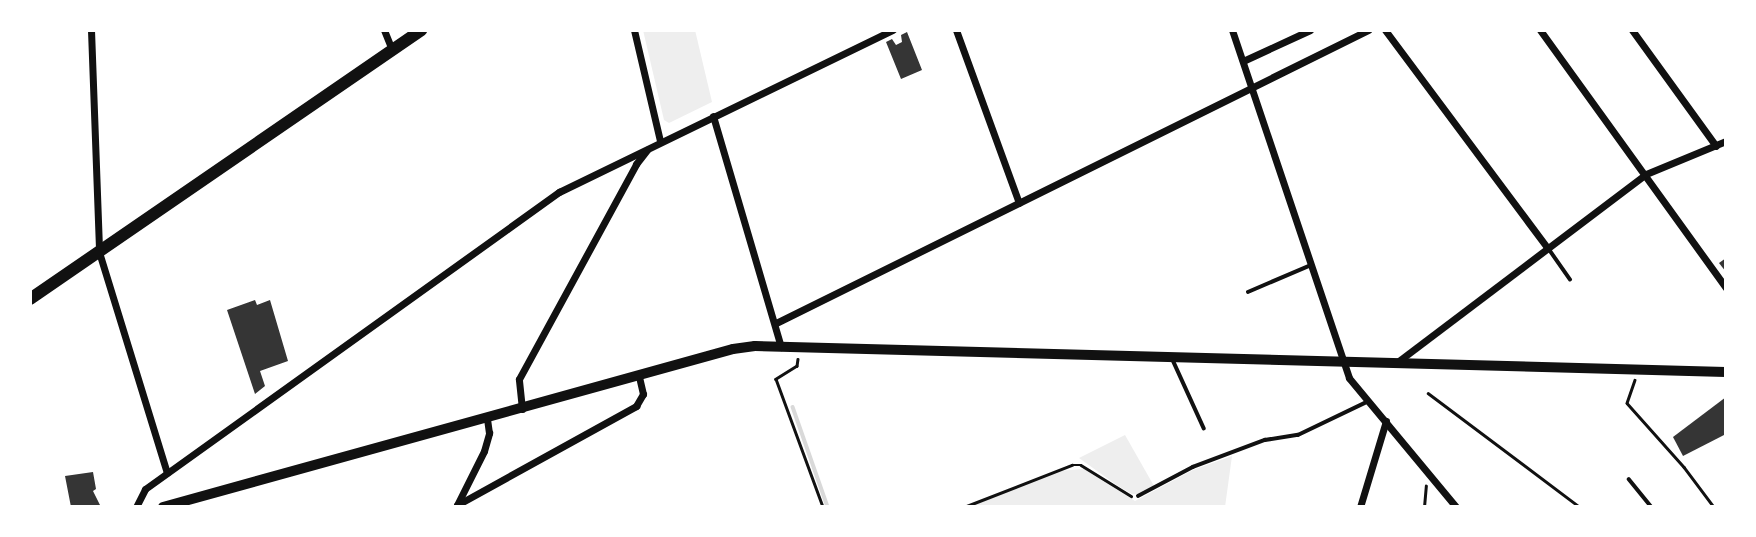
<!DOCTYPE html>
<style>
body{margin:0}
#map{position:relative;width:1756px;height:537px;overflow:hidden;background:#fff;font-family:"IBM Plex Sans",sans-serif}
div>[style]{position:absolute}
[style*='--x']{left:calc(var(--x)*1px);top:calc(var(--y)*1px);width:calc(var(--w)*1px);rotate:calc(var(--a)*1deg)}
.green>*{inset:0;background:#eee}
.stream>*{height:3.5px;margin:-1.75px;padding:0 1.75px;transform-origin:1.75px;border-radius:1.75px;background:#d9d9d9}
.building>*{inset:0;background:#353535}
.path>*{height:2.5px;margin:-1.25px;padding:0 1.25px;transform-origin:1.25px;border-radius:1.25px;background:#111}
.service>*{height:3.5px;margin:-1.75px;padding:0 1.75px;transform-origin:1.75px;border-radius:1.75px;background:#111}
.minor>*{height:7px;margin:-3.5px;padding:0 3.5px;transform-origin:3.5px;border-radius:3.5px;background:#111}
.secondary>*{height:10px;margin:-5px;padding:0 5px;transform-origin:5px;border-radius:5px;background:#111}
.primary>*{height:12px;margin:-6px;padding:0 6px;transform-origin:6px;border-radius:6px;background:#111}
span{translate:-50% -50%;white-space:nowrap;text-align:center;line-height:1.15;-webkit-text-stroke:5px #fff;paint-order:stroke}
.frame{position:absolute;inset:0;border:32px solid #fff;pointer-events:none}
</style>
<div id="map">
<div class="green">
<div style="clip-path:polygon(643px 30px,695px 30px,712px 102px,669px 123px,664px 120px)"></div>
<div style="clip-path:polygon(1125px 435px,1154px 486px,1138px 494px,1132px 494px,1118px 486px,1079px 458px)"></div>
<div style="clip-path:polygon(1232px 456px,1225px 507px,970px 507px,1058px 471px,1084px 469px,1135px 501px,1193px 470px)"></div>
</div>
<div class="stream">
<div style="--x:793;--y:407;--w:106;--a:70.7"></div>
</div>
<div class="building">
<div style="clip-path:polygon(907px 32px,922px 70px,901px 79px,886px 42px,892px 39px,896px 45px,902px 42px,901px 35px)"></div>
<div style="clip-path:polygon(1726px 258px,1726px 272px,1719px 263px)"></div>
<div style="clip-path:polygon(255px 300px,257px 305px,270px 300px,288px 361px,260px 371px,265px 386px,255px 394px,227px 310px)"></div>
<div style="clip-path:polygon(1726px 397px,1726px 434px,1683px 456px,1673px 437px)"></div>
<div style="clip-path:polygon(93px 472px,96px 489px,93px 491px,100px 505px,71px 507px,65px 476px)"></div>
</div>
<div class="path">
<div style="--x:798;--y:359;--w:7;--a:98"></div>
<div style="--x:797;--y:366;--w:25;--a:148"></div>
<div style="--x:776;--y:379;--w:136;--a:69.8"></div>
<div style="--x:1635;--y:380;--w:24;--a:109"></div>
<div style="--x:1627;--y:403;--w:86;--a:48.3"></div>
<div style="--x:1684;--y:467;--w:50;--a:53.1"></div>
<div style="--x:1428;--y:393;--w:190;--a:36.9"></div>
<div style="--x:964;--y:507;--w:116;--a:-21.3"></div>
<div style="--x:1072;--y:465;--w:9;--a:0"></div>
<div style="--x:1081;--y:465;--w:59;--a:31.8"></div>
<div style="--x:1424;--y:507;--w:21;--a:-85"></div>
</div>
<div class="service">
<div style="--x:1549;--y:249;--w:37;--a:55"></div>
<div style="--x:1248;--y:292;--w:66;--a:-23.1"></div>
<div style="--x:1173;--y:360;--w:75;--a:65.5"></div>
<div style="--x:1629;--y:479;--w:36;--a:51"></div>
<div style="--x:1138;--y:496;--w:62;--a:-27.8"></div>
<div style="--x:1193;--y:467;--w:77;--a:-20.6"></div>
<div style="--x:1265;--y:440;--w:33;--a:-9"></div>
<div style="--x:1298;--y:435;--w:76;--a:-25.6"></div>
</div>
<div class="minor">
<div style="--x:91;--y:30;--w:222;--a:87.9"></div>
<div style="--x:99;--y:252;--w:231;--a:72.9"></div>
<div style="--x:384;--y:30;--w:22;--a:68"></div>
<div style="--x:634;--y:30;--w:114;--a:76.8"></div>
<div style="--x:956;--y:30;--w:184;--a:70"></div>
<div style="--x:1232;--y:30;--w:367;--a:71.4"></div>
<div style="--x:1349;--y:378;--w:168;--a:50.3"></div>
<div style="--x:1385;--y:30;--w:271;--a:53.3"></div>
<div style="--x:1540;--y:30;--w:318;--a:54.2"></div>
<div style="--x:1632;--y:30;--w:143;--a:54.1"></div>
<div style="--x:1243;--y:61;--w:74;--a:-24.8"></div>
<div style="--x:713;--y:116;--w:241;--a:73.6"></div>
<div style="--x:776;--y:323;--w:661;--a:-26.33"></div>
<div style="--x:1396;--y:363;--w:313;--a:-37.1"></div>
<div style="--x:1646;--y:174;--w:87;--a:-22.4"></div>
<div style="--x:522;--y:409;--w:30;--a:-96"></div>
<div style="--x:519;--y:379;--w:245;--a:-61.4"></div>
<div style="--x:636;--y:164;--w:18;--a:-52"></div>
<div style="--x:457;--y:505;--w:205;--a:-28.9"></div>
<div style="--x:636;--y:406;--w:14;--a:-60"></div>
<div style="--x:643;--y:394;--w:18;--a:-103"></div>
<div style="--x:457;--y:505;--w:60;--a:-63.4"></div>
<div style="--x:484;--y:451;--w:19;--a:-74"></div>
<div style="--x:489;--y:433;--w:14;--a:-98"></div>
<div style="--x:136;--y:507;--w:20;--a:-63"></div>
<div style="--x:145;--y:489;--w:510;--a:-35.66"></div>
<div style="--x:559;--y:192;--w:371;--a:-25.9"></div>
<div style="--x:1360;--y:507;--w:90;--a:-73.2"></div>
</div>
<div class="secondary">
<div style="--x:163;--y:507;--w:591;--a:-15.49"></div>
<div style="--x:733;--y:349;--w:22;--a:-8"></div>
<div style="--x:755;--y:346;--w:971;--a:1.53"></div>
</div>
<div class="primary">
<div style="--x:30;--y:299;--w:475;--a:-34.5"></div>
</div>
<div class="frame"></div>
</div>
